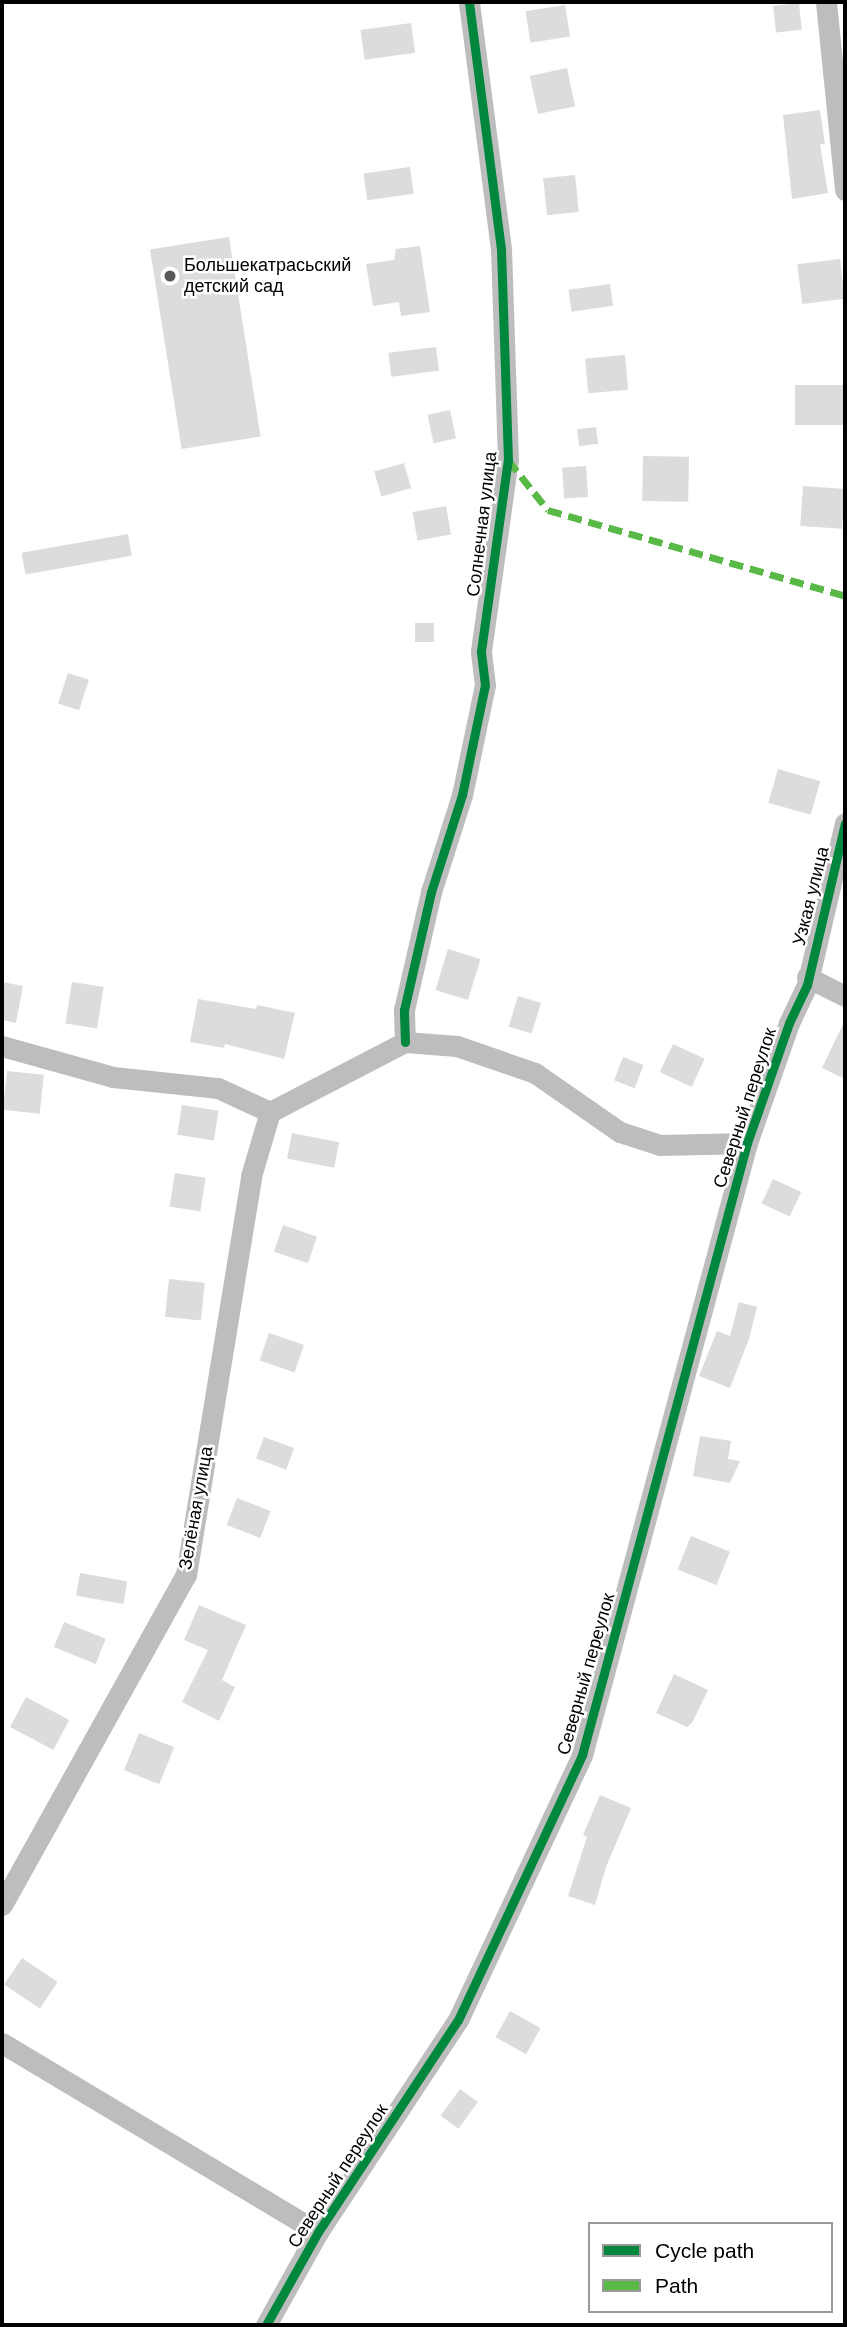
<!DOCTYPE html>
<meta charset="utf-8">
<style>
body{margin:0}
#map{position:relative;width:847px;height:2327px;overflow:hidden;background:#fff;font-family:Helvetica,sans-serif}
div>[style]{position:absolute}
[style*='--x']{left:calc(var(--x)*1px);top:calc(var(--y)*1px);width:calc(var(--w)*1px);rotate:calc(var(--a)*1deg)}
.building>*{inset:0;background:#dcdcdc;transform-origin:0 0}
.minor>*{height:21px;margin:-10.5px;padding:0 10.5px;transform-origin:10.5px;border-radius:10.5px;background:#bdbdbd}
.quiet>*{height:7px;margin-top:-3.5px;transform-origin:0;background:repeating-linear-gradient(90deg,#58b947 0 14px,transparent 0 21px)}
.cycleway>*{height:9px;margin:-4.5px;padding:0 4.5px;transform-origin:4.5px;border-radius:4.5px;background:#00873e}
.dots>*{width:19px;height:19px;translate:-50% -50%;box-sizing:border-box;border:4px solid #fff;border-radius:50%}
span{translate:-50% -50%;white-space:nowrap;text-align:center;line-height:1.15;-webkit-text-stroke:5px #fff;paint-order:stroke}
.poi-label{font-size:18px;color:#000}
.left{translate:0 -50%;text-align:left}
.street-label{font-size:18px;color:#000}
.frame{position:absolute;inset:0;border:4px solid #000;pointer-events:none}
.legend{position:absolute;left:588px;top:2222px;width:245px;height:91px;box-sizing:border-box;background:#fff;border:2px solid #999;margin:0;padding:9px 12px;list-style:none;font-size:21px;color:#000}
.legend li{display:flex;align-items:center;gap:14px;height:35px}
.legend b{width:35px;border:2px solid #999}
</style>
<div id="map">
<div class="building">
<div style="left:799px;top:3px;width:27px;height:26px;rotate:84deg"></div>
<div style="left:565px;top:5px;width:32px;height:40px;rotate:81deg"></div>
<div style="left:411px;top:23px;width:30px;height:51px;rotate:82deg"></div>
<div style="left:567px;top:68px;width:39px;height:38px;rotate:78deg"></div>
<div style="clip-path:polygon(820px 110px,825px 144px,820px 144px,828px 193px,792px 199px,783px 115px)"></div>
<div style="left:410px;top:167px;width:27px;height:47px;rotate:82deg"></div>
<div style="left:575px;top:175px;width:37px;height:32px;rotate:84deg"></div>
<div style="left:229px;top:237px;width:202px;height:80px;rotate:81deg"></div>
<div style="clip-path:polygon(420px 246px,430px 312px,401px 316px,399px 302px,373px 306px,366px 264px,394px 260px,396px 249px)"></div>
<div style="left:840px;top:259px;width:40px;height:43px;rotate:83deg"></div>
<div style="left:610px;top:284px;width:22px;height:42px;rotate:82deg"></div>
<div style="left:436px;top:347px;width:24px;height:48px;rotate:83deg"></div>
<div style="left:625px;top:355px;width:35px;height:40px;rotate:85deg"></div>
<div style="left:845px;top:385px;width:40px;height:50px;rotate:90deg"></div>
<div style="left:450px;top:410px;width:29px;height:23px;rotate:78deg"></div>
<div style="left:596px;top:427px;width:17px;height:19px;rotate:83deg"></div>
<div style="left:643px;top:456px;width:46px;height:45px;rotate:1deg"></div>
<div style="left:404px;top:463px;width:26px;height:31px;rotate:74deg"></div>
<div style="left:586px;top:466px;width:31px;height:24px;rotate:86deg"></div>
<div style="left:803px;top:486px;width:42px;height:40px;rotate:4deg"></div>
<div style="left:446px;top:506px;width:29px;height:34px;rotate:80deg"></div>
<div style="left:128px;top:534px;width:22px;height:108px;rotate:80deg"></div>
<div style="left:415px;top:623px;width:19px;height:19px"></div>
<div style="left:68px;top:673px;width:22px;height:32px;rotate:18deg"></div>
<div style="left:778px;top:769px;width:44px;height:35px;rotate:16deg"></div>
<div style="left:448px;top:949px;width:34px;height:43px;rotate:17deg"></div>
<div style="clip-path:polygon(2px 982px,23px 986px,16px 1023px,2px 1020px)"></div>
<div style="left:72px;top:982px;width:32px;height:42px;rotate:9deg"></div>
<div style="left:518px;top:996px;width:24px;height:32px;rotate:17deg"></div>
<div style="clip-path:polygon(198px 999px,256px 1009px,257px 1005px,295px 1013px,284px 1059px,225px 1044px,224px 1048px,190px 1042px)"></div>
<div style="clip-path:polygon(845px 1020px,845px 1079px,822px 1068px)"></div>
<div style="left:673px;top:1044px;width:35px;height:31px;rotate:25deg"></div>
<div style="left:623px;top:1057px;width:22px;height:25px;rotate:21deg"></div>
<div style="left:7px;top:1071px;width:37px;height:39px;rotate:6deg"></div>
<div style="left:182px;top:1105px;width:37px;height:30px;rotate:9deg"></div>
<div style="left:292px;top:1133px;width:48px;height:26px;rotate:11deg"></div>
<div style="left:175px;top:1173px;width:31px;height:34px;rotate:9deg"></div>
<div style="left:773px;top:1179px;width:31px;height:27px;rotate:25deg"></div>
<div style="left:283px;top:1225px;width:36px;height:28px;rotate:19deg"></div>
<div style="left:169px;top:1279px;width:36px;height:38px;rotate:6deg"></div>
<div style="clip-path:polygon(739px 1302px,757px 1307px,749px 1339px,730px 1388px,699px 1376px,717px 1331px,730px 1336px)"></div>
<div style="left:269px;top:1333px;width:37px;height:29px;rotate:19deg"></div>
<div style="clip-path:polygon(700px 1436px,731px 1441px,728px 1459px,740px 1461px,730px 1483px,693px 1476px)"></div>
<div style="left:264px;top:1437px;width:32px;height:23px;rotate:20deg"></div>
<div style="left:237px;top:1498px;width:36px;height:29px;rotate:21deg"></div>
<div style="left:691px;top:1536px;width:42px;height:36px;rotate:22deg"></div>
<div style="left:80px;top:1573px;width:48px;height:23px;rotate:10deg"></div>
<div style="clip-path:polygon(199px 1605px,246px 1625px,222px 1680px,235px 1687px,219px 1721px,182px 1702px,208px 1650px,184px 1640px)"></div>
<div style="left:64px;top:1622px;width:45px;height:27px;rotate:22deg"></div>
<div style="clip-path:polygon(674px 1674px,708px 1690px,692px 1723px,687px 1727px,656px 1713px)"></div>
<div style="left:26px;top:1697px;width:49px;height:34px;rotate:28deg"></div>
<div style="left:139px;top:1733px;width:38px;height:40px;rotate:22deg"></div>
<div style="clip-path:polygon(600px 1795px,631px 1808px,606px 1867px,595px 1905px,568px 1896px,587px 1837px,583px 1835px)"></div>
<div style="left:22px;top:1958px;width:43px;height:32px;rotate:34deg"></div>
<div style="left:510px;top:2011px;width:35px;height:30px;rotate:29deg"></div>
<div style="left:460px;top:2089px;width:22px;height:33px;rotate:36deg"></div>
</div>
<div class="minor">
<div style="--x:826;--y:2;--w:189;--a:84.2"></div>
<div style="--x:807;--y:977;--w:42;--a:26.6"></div>
<div style="--x:405;--y:1042;--w:32;--a:-92"></div>
<div style="--x:404;--y:1010;--w:121;--a:-77.1"></div>
<div style="--x:431;--y:892;--w:102;--a:-72.3"></div>
<div style="--x:462;--y:795;--w:112;--a:-78.2"></div>
<div style="--x:485;--y:685;--w:34;--a:-97"></div>
<div style="--x:481;--y:651;--w:193;--a:-82"></div>
<div style="--x:508;--y:460;--w:211;--a:-91.9"></div>
<div style="--x:501;--y:249;--w:249;--a:-97.4"></div>
<div style="--x:2;--y:1046;--w:115;--a:15.6"></div>
<div style="--x:113;--y:1077;--w:106;--a:6"></div>
<div style="--x:218;--y:1088;--w:57;--a:24.8"></div>
<div style="--x:270;--y:1112;--w:152;--a:-27.4"></div>
<div style="--x:405;--y:1042;--w:52;--a:4.4"></div>
<div style="--x:457;--y:1046;--w:83;--a:19.1"></div>
<div style="--x:535;--y:1073;--w:103;--a:34.8"></div>
<div style="--x:620;--y:1132;--w:42;--a:18"></div>
<div style="--x:660;--y:1145;--w:87;--a:-1.3"></div>
<div style="--x:2;--y:1905;--w:378;--a:-60.9"></div>
<div style="--x:186;--y:1575;--w:404;--a:-80.7"></div>
<div style="--x:251;--y:1176;--w:67;--a:-73.5"></div>
<div style="--x:2;--y:2043;--w:368;--a:30.9"></div>
<div style="--x:266;--y:2325;--w:107;--a:-60.8"></div>
<div style="--x:318;--y:2232;--w:254;--a:-56.6"></div>
<div style="--x:458;--y:2020;--w:293;--a:-64.9"></div>
<div style="--x:582;--y:1755;--w:634;--a:-74.91"></div>
<div style="--x:747;--y:1143;--w:127;--a:-70.7"></div>
<div style="--x:789;--y:1023;--w:42;--a:-64.7"></div>
<div style="--x:807;--y:985;--w:166;--a:-76.8"></div>
</div>
<div class="quiet">
<div style="--x:508;--y:460;--w:64;--a:51.3"></div>
<div style="--x:548;--y:510;--w:309;--a:16.1"></div>
</div>
<div class="cycleway">
<div style="--x:405;--y:1042;--w:32;--a:-92"></div>
<div style="--x:404;--y:1010;--w:121;--a:-77.1"></div>
<div style="--x:431;--y:892;--w:102;--a:-72.3"></div>
<div style="--x:462;--y:795;--w:112;--a:-78.2"></div>
<div style="--x:485;--y:685;--w:34;--a:-97"></div>
<div style="--x:481;--y:651;--w:193;--a:-82"></div>
<div style="--x:508;--y:460;--w:211;--a:-91.9"></div>
<div style="--x:501;--y:249;--w:249;--a:-97.4"></div>
<div style="--x:266;--y:2325;--w:107;--a:-60.8"></div>
<div style="--x:318;--y:2232;--w:254;--a:-56.6"></div>
<div style="--x:458;--y:2020;--w:293;--a:-64.9"></div>
<div style="--x:582;--y:1755;--w:634;--a:-74.91"></div>
<div style="--x:747;--y:1143;--w:127;--a:-70.7"></div>
<div style="--x:789;--y:1023;--w:42;--a:-64.7"></div>
<div style="--x:807;--y:985;--w:166;--a:-76.8"></div>
</div>
<div class="dots">
<div style="left:170px;top:276px;background:#595959"></div>
</div>
<div class="poi-label">
<span class="left" style="left:184px;top:276px">Большекатрасьский<br>детский сад</span>
</div>
<div class="street-label">
<span style="left:482px;top:524px;rotate:-83deg">Солнечная улица</span>
<span style="left:811px;top:896px;rotate:-76deg">Узкая улица</span>
<span style="left:745px;top:1108px;rotate:-72deg">Северный переулок</span>
<span style="left:196px;top:1508px;rotate:-80deg">Зелёная улица</span>
<span style="left:586px;top:1674px;rotate:-74deg">Северный переулок</span>
<span style="left:338px;top:2176px;rotate:-57deg">Северный переулок</span>
</div>
<div class="frame"></div>
<ul class="legend">
<li><b style="height:9px;background:#00873e"></b>Cycle path</li>
<li><b style="height:9px;background:#58b947"></b>Path</li>
</ul>
</div>
